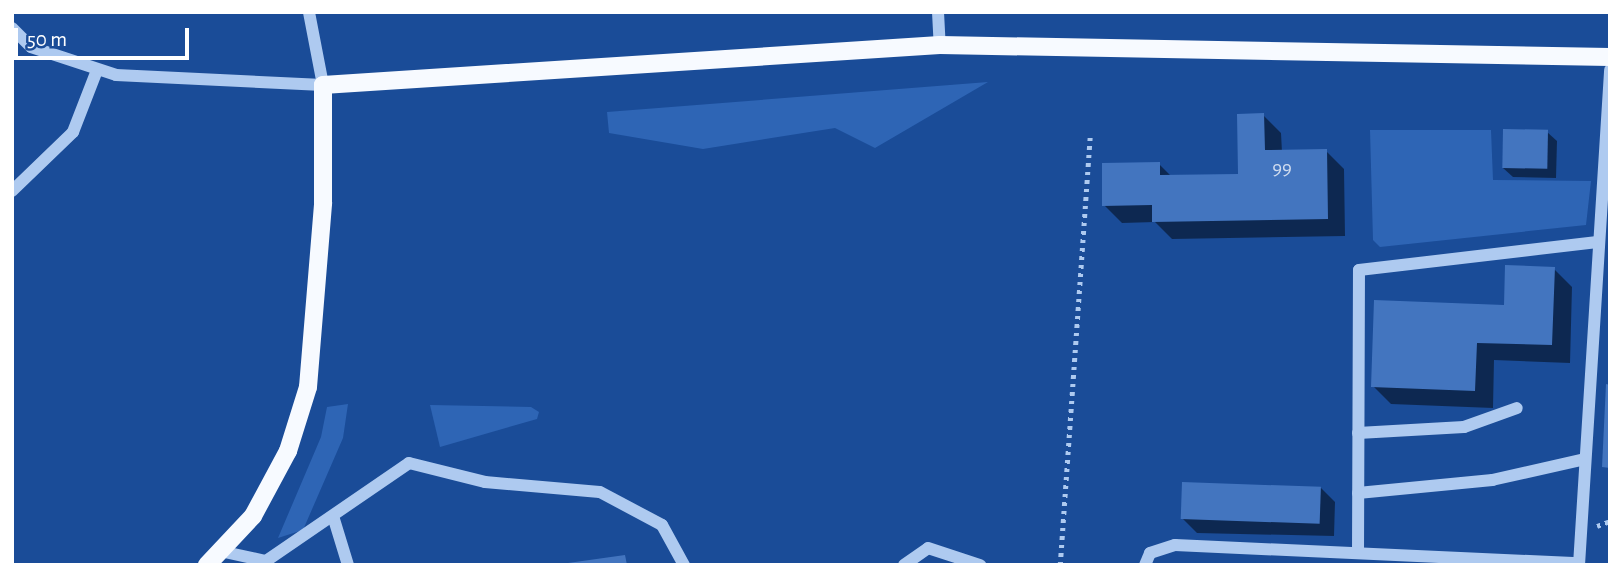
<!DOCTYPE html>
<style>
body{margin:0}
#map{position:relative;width:1622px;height:577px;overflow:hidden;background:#1a4c98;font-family:"Alegreya Sans",sans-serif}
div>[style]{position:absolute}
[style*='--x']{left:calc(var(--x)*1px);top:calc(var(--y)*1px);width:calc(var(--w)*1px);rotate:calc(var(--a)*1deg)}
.green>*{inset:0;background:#2e65b5}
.shadow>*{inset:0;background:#0007}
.building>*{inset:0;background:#4375bf;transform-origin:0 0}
.path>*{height:4.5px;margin-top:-2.25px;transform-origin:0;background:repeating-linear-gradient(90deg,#aecaf0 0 3.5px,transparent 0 8.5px)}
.minor>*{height:12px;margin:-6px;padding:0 6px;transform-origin:6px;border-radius:6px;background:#aecaf0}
.major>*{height:18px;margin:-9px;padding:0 9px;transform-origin:9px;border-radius:9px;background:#f7faff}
span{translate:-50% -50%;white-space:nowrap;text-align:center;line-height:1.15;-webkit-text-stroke:5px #1a4c98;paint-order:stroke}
.number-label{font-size:21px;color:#d0dcef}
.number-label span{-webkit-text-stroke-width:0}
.frame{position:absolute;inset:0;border:14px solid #fff;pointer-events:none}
.scale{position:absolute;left:14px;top:28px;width:175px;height:32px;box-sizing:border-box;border:4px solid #fff;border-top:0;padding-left:9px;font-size:21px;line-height:24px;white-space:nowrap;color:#fff;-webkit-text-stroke:5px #1a4c98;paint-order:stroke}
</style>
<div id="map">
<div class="green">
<div style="clip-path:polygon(988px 82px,875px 148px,835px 128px,703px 149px,609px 133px,607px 112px)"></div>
<div style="clip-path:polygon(1370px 130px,1491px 130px,1493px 180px,1591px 181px,1586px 225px,1380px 247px,1373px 240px)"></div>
<div style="clip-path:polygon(348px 404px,343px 438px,303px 530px,278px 538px,321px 437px,327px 407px)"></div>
<div style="clip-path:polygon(430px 405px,531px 407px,539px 412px,537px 419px,440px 447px)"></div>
</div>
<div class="shadow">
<div style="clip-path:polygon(1263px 115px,1281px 133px,1282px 152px,1326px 151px,1344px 169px,1345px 236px,1172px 239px,1155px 222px,1122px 223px,1104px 205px,1159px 164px,1172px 177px,1240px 175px)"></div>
<div style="clip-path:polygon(1547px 132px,1557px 141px,1556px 178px,1513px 177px,1503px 168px)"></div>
<div style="clip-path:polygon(1554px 269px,1572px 287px,1570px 363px,1494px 360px,1493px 408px,1391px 404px,1373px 386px,1505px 306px)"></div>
<div style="clip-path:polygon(1321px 488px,1335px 502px,1334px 536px,1197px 533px,1183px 519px)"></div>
</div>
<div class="building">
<div style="clip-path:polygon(1264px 113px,1265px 150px,1327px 149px,1328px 219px,1152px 222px,1152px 205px,1102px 206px,1102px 163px,1160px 162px,1160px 175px,1238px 174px,1237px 114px)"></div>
<div style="left:1503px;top:129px;width:45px;height:39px;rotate:1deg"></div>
<div style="clip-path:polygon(1505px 265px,1555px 267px,1552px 345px,1477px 343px,1475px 391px,1371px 387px,1374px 300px,1504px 305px)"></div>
<div style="clip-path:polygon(1606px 384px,1610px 385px,1610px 468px,1602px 467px)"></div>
<div style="left:1182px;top:482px;width:139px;height:37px;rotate:2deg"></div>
<div style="clip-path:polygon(625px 555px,627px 565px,569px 565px,568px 563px)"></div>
</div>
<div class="path">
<div style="--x:1597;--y:526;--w:14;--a:-21"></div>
<div style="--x:1060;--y:565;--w:429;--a:-86"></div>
</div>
<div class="minor">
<div style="--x:938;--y:12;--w:33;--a:87"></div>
<div style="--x:12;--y:28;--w:27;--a:45"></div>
<div style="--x:31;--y:47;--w:89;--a:18.2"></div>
<div style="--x:116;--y:75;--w:207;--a:2.8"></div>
<div style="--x:323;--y:85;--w:74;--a:-100.9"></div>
<div style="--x:12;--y:191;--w:85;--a:-44"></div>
<div style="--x:73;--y:132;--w:66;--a:-68.8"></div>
<div style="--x:1358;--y:433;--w:106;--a:-3.2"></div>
<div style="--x:1464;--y:427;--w:56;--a:-19.7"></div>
<div style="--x:1358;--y:493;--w:135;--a:-5.5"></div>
<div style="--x:1492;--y:480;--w:95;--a:-12.7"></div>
<div style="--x:333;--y:516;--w:51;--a:73"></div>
<div style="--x:220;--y:551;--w:47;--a:12.3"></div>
<div style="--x:266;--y:561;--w:173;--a:-34.4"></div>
<div style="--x:409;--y:463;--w:78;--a:14"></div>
<div style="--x:485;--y:482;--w:115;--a:5"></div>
<div style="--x:600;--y:492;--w:70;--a:28"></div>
<div style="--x:662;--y:525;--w:46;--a:61.2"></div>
<div style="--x:1358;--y:553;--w:283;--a:-89.8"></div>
<div style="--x:1359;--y:270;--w:240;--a:-6.7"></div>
<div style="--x:904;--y:565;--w:29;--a:-35"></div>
<div style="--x:928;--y:548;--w:55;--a:18.1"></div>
<div style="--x:1145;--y:565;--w:13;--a:-67"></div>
<div style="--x:1150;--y:553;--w:26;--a:-18"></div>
<div style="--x:1175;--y:545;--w:404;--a:2.6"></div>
<div style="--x:1579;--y:565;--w:496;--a:-86.4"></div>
</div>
<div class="major">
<div style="--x:207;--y:565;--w:67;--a:-46.8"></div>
<div style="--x:253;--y:516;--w:74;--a:-61.7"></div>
<div style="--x:288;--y:451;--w:67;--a:-72.6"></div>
<div style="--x:308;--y:387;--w:185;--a:-85.3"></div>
<div style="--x:323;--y:203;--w:118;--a:-90"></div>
<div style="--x:323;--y:85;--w:618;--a:-3.71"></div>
<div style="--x:940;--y:45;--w:670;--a:1.03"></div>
</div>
<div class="number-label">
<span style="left:1282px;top:168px">99</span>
</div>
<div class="frame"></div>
<div class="scale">50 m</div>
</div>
